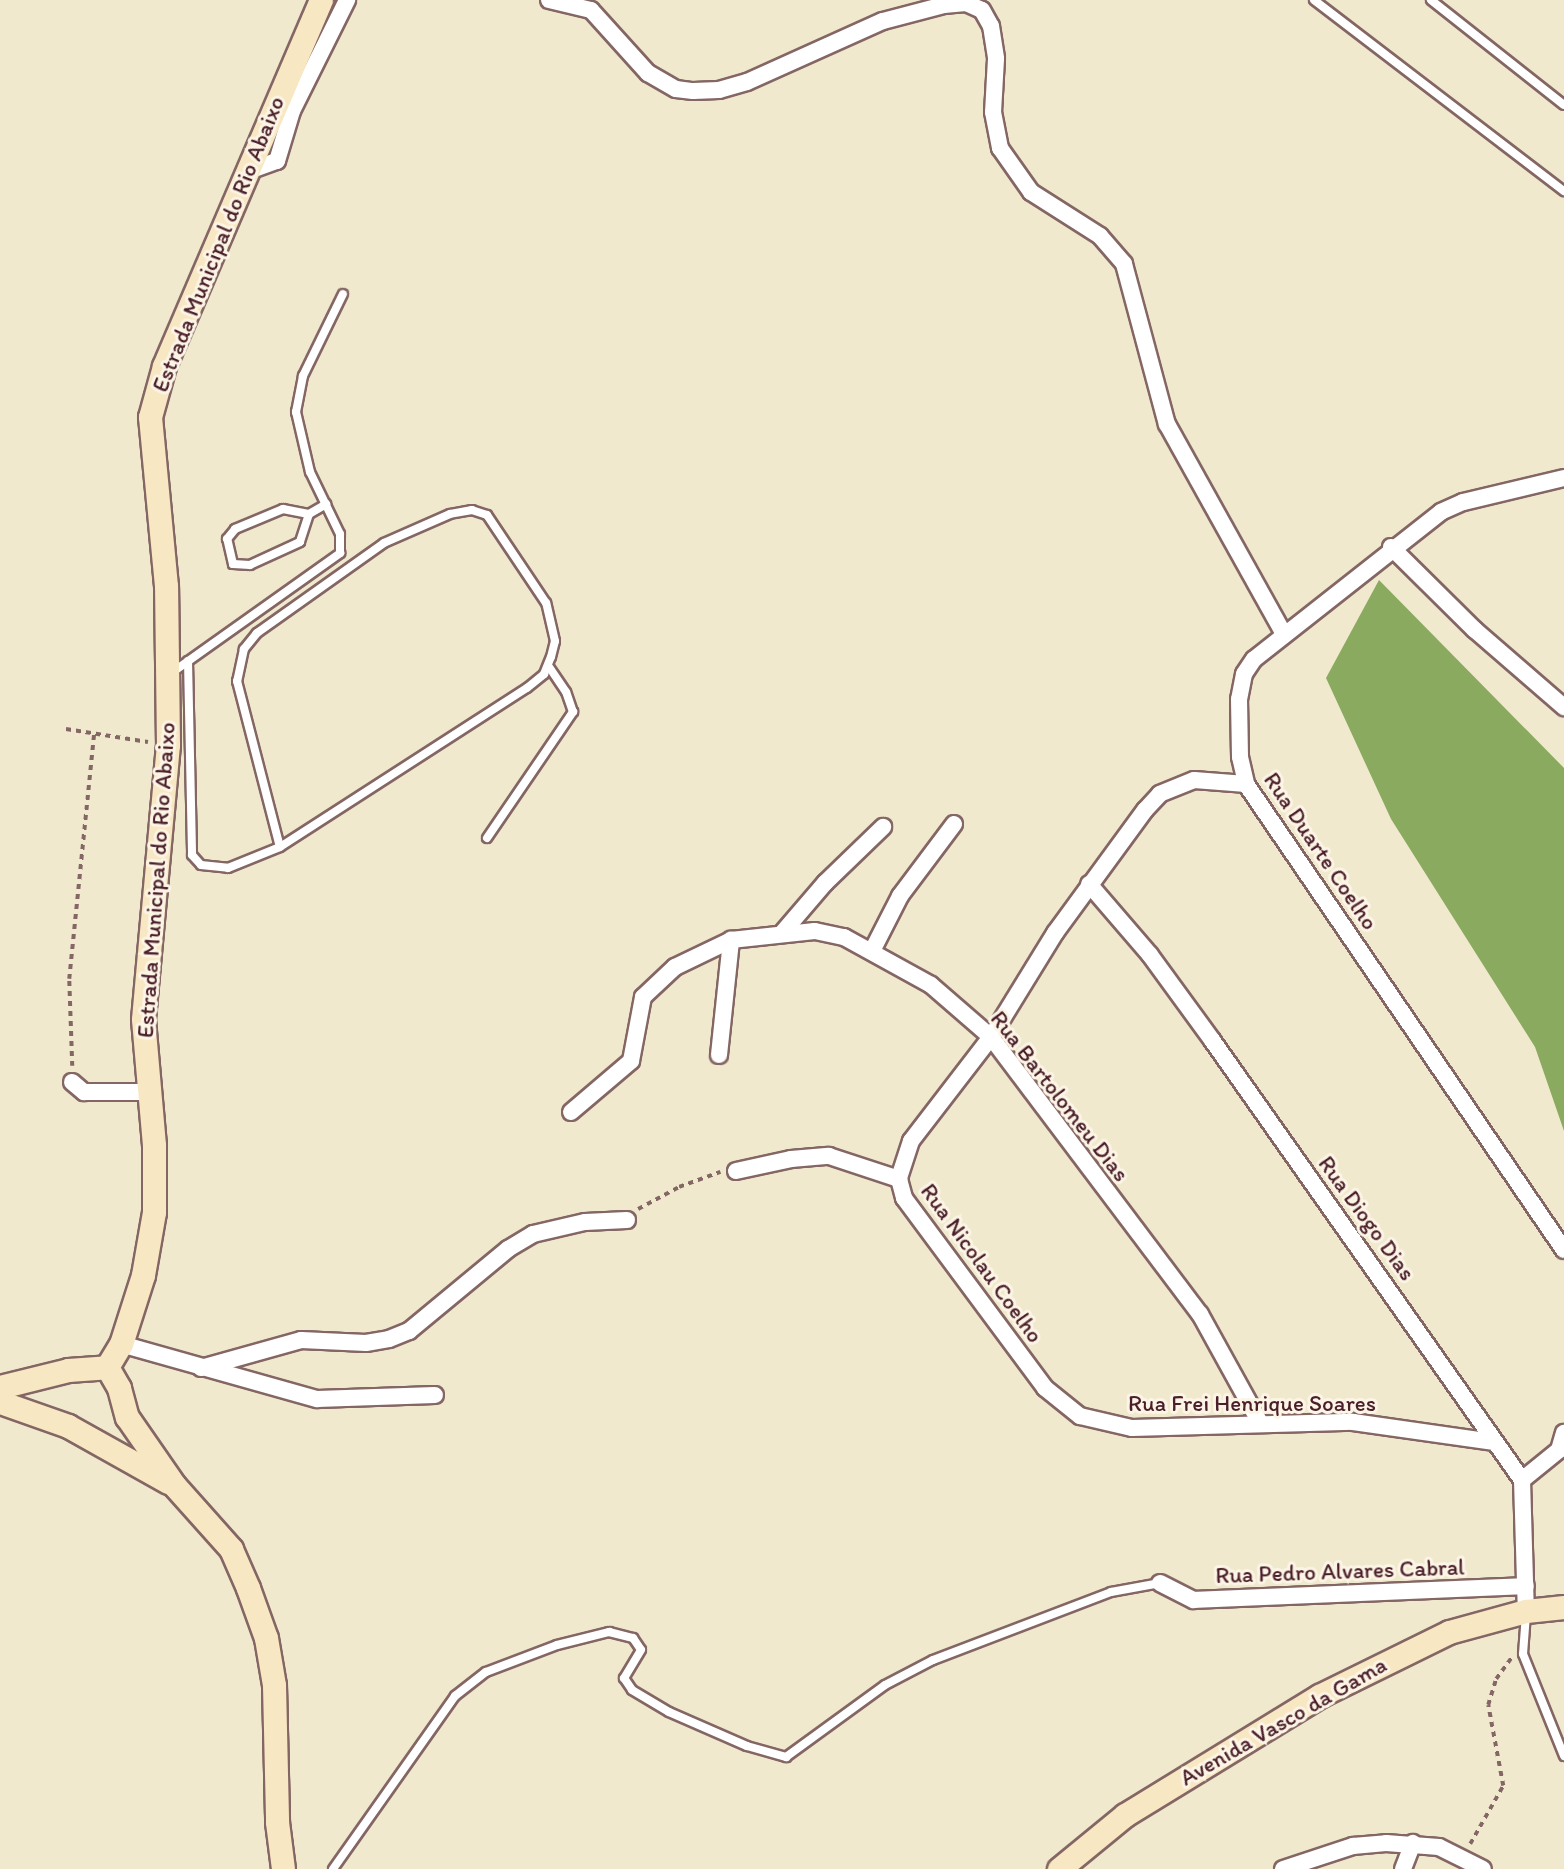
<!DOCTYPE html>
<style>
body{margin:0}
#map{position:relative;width:1564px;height:1869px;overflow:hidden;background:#f0e9ce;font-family:Itim,sans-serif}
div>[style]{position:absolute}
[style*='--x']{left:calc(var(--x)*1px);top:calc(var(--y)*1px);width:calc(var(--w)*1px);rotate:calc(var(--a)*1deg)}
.forest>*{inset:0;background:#8aab5f}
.path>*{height:3.5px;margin-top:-1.75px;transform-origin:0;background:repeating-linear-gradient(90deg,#846664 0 5px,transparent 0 10px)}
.roads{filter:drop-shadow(2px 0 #846664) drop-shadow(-2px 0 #846664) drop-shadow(0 2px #846664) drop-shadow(0 -2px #846664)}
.lane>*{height:8px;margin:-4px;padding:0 4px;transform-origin:4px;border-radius:4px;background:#fff}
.street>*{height:16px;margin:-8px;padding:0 8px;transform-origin:8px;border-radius:8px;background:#fff}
.secondary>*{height:23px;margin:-11.5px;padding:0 11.5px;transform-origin:11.5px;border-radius:11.5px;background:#f8e7c3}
span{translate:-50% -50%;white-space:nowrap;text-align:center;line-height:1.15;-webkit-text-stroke:6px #fcf5e5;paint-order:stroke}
.street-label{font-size:23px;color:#4a1f2b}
</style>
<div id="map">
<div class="forest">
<div style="clip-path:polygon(1379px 580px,1564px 768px,1564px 1131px,1535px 1047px,1391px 819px,1326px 678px)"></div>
</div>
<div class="path">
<div style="--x:66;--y:729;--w:83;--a:9"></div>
<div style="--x:72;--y:1066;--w:87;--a:-92"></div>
<div style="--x:69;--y:979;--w:247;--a:-84.2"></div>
<div style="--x:638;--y:1209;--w:47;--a:-28.2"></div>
<div style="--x:679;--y:1187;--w:44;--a:-20.1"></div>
<div style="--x:1470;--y:1844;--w:67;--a:-60.4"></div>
<div style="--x:1503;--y:1786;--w:82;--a:-100.5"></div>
<div style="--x:1488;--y:1705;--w:27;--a:-73"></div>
<div style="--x:1496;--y:1679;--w:26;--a:-54"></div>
</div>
<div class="roads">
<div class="lane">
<div style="--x:1314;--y:0;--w:315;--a:37.4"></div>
<div style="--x:1431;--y:0;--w:169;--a:38.3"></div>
<div style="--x:309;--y:514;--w:29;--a:108"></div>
<div style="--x:300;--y:542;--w:55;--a:155.3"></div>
<div style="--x:250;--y:565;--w:17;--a:-177"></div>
<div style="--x:233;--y:564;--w:26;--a:-103"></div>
<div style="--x:227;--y:539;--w:13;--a:-51"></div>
<div style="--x:235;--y:529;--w:52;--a:-22.6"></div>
<div style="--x:283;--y:509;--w:26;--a:11"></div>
<div style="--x:309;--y:514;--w:20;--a:-30"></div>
<div style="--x:188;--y:661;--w:194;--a:88.8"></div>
<div style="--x:192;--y:855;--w:13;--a:48"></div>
<div style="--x:201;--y:865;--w:27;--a:6"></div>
<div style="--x:228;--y:868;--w:56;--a:-22"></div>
<div style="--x:280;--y:847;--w:294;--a:-32.8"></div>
<div style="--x:527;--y:688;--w:22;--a:-39"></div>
<div style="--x:544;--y:674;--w:18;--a:-68"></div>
<div style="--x:551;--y:657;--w:16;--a:-76"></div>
<div style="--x:555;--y:641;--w:39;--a:-103"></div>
<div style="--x:546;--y:603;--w:106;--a:-123.8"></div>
<div style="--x:487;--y:515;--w:16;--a:-162"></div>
<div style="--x:472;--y:510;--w:22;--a:170"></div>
<div style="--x:450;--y:514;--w:72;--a:156.3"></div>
<div style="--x:384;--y:543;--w:156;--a:144.7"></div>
<div style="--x:257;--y:633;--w:21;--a:129"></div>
<div style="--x:244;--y:649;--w:33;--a:102"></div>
<div style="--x:237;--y:681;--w:171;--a:75.5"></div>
<div style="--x:170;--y:674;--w:209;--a:-35.4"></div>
<div style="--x:340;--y:553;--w:19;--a:-90"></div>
<div style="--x:340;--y:534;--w:69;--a:-115.8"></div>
<div style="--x:310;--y:472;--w:62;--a:-103.1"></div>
<div style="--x:296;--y:412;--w:37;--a:-79"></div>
<div style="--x:303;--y:376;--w:91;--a:-64"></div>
<div style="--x:487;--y:838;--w:153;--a:-55.7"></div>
<div style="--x:573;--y:712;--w:21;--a:-109"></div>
<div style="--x:566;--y:692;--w:30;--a:-124"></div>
<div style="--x:1526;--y:1614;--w:40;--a:94.3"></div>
<div style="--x:1523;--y:1654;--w:110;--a:68.1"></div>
<div style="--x:333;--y:1869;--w:212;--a:-54.8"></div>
<div style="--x:455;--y:1696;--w:39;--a:-38"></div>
<div style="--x:486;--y:1672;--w:76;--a:-20.8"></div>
<div style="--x:557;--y:1645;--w:54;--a:-14"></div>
<div style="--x:609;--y:1632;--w:25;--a:14"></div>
<div style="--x:633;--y:1638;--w:14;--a:56"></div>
<div style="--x:641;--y:1650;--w:33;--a:121"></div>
<div style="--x:624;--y:1678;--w:14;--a:56"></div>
<div style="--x:632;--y:1690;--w:43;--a:30.7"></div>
<div style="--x:669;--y:1712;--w:85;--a:23.6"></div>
<div style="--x:747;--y:1746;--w:41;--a:15.8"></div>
<div style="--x:786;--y:1757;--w:122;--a:-36"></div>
<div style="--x:885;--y:1685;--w:54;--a:-27.5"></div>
<div style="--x:933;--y:1660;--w:191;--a:-20.9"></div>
<div style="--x:1111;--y:1592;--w:50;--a:-10.4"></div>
</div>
<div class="street">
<div style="--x:549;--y:0;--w:43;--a:13.4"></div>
<div style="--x:591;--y:10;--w:85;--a:47.9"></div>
<div style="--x:648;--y:73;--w:32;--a:30"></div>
<div style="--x:676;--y:89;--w:17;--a:7"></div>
<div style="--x:693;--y:91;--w:26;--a:-2"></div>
<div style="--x:719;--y:90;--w:29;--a:-16"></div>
<div style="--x:747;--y:82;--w:149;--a:-24.2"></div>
<div style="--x:883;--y:21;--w:63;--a:-14.7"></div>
<div style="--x:944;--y:5;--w:22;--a:-5"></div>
<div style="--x:966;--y:3;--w:17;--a:24"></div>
<div style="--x:982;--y:10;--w:18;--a:61"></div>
<div style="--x:991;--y:26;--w:33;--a:81"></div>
<div style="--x:996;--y:59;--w:53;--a:93.2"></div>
<div style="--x:993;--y:112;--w:37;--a:79"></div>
<div style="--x:1000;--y:148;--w:54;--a:54.8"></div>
<div style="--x:1031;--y:192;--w:82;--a:32.5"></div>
<div style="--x:1100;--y:236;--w:37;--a:49"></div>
<div style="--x:1124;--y:264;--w:166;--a:75"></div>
<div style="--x:1167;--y:424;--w:238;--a:60.9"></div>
<div style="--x:246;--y:172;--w:33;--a:-20"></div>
<div style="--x:277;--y:161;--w:52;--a:-73.3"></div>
<div style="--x:292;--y:111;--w:124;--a:-63.6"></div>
<div style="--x:1564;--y:478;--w:104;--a:166.6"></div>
<div style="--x:1463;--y:502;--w:24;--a:156"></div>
<div style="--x:1441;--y:512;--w:238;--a:141.8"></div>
<div style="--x:1254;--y:659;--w:18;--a:124"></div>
<div style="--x:1244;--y:674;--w:25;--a:101"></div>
<div style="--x:1239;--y:699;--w:58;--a:89"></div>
<div style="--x:1240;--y:757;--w:28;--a:77"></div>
<div style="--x:1246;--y:784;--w:564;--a:55.69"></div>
<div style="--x:1391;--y:547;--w:118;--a:44.7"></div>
<div style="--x:1475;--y:630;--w:118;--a:40.9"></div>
<div style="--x:1246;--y:784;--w:52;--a:-175.6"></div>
<div style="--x:1194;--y:780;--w:37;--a:158"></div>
<div style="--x:1160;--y:794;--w:22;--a:133"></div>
<div style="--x:1145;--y:810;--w:152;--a:126.2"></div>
<div style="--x:1055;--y:933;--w:122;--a:121.6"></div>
<div style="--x:991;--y:1037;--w:131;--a:127.6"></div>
<div style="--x:911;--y:1141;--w:40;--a:108"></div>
<div style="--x:899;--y:1179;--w:20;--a:75"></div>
<div style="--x:904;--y:1198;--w:237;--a:53.4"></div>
<div style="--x:1045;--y:1388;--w:45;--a:38.7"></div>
<div style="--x:1080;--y:1416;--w:53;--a:13"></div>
<div style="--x:1132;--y:1428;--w:221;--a:-1.6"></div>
<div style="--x:1353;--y:1422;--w:141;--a:8.1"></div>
<div style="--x:1089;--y:884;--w:94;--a:49.3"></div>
<div style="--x:1150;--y:955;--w:105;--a:53.9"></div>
<div style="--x:1212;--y:1040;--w:538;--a:54.83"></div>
<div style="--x:1522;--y:1480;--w:131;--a:88.3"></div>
<div style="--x:783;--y:932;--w:65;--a:-49.4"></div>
<div style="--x:825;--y:883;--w:81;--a:-44"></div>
<div style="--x:872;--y:951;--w:62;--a:-63"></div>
<div style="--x:900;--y:896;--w:90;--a:-53.1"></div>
<div style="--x:719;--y:1055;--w:116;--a:-84"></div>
<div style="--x:72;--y:1082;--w:16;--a:40"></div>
<div style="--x:84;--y:1092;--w:65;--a:0"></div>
<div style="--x:571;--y:1112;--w:79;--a:-40.4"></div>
<div style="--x:631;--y:1061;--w:65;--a:-79.4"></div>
<div style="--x:643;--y:997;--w:44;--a:-43.2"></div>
<div style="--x:675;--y:967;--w:62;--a:-25.7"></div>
<div style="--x:731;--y:940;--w:84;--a:-6.1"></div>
<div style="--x:815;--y:931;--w:30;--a:12"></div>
<div style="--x:844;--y:937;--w:99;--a:28.9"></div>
<div style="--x:931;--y:985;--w:79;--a:40.9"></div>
<div style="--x:991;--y:1037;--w:347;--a:53"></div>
<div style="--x:1200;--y:1314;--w:122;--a:61.1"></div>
<div style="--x:736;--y:1171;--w:56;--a:-12.3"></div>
<div style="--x:791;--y:1159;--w:38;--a:-5"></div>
<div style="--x:829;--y:1156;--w:74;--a:18.2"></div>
<div style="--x:121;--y:1344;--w:204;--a:15.7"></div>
<div style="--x:317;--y:1399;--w:118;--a:-1.9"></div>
<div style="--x:201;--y:1368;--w:104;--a:-15.6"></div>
<div style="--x:301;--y:1340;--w:65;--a:2.6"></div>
<div style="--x:366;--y:1343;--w:23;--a:-10"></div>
<div style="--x:389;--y:1339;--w:22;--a:-22"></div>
<div style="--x:409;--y:1331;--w:129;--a:-39.6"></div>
<div style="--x:508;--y:1249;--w:29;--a:-31"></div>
<div style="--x:533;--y:1234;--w:53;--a:-13"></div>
<div style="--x:585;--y:1222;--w:42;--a:-2.7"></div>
<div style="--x:1522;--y:1480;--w:48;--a:-39"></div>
<div style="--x:1559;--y:1450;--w:18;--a:-74"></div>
<div style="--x:1160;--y:1583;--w:38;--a:27"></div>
<div style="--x:1194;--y:1600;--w:332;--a:-2.4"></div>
<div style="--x:1283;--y:1869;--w:74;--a:-18.2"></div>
<div style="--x:1353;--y:1846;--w:33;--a:-5"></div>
<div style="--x:1386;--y:1843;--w:53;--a:4.3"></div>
<div style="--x:1439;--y:1847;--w:49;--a:26.6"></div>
<div style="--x:1403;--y:1869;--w:28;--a:-69"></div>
</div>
<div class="secondary">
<div style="--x:107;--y:1367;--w:27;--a:-59"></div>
<div style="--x:121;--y:1344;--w:72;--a:-72.3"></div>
<div style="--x:143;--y:1275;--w:64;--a:-80.1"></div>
<div style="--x:154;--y:1212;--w:67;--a:-90"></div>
<div style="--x:154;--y:1145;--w:126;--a:-95"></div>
<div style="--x:143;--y:1019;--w:275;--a:-84.8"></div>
<div style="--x:168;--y:745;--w:159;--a:-90.7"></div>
<div style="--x:166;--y:586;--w:170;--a:-95.4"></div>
<div style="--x:150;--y:417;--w:53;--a:-74.6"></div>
<div style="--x:164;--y:366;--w:398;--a:-66.8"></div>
<div style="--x:107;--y:1367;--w:24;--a:60"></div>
<div style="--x:119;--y:1388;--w:30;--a:75"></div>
<div style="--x:127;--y:1417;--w:83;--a:55.3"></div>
<div style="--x:174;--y:1485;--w:86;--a:48.3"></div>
<div style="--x:231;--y:1549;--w:43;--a:66.4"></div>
<div style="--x:248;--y:1588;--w:53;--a:70.2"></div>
<div style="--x:266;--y:1638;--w:48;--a:80.3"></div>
<div style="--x:274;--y:1685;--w:137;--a:88.7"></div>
<div style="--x:277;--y:1822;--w:47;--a:82.7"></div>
<div style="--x:0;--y:1387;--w:70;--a:-14"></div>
<div style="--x:68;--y:1370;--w:39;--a:-4"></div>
<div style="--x:0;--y:1402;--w:72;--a:19.4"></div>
<div style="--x:68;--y:1426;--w:115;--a:29.2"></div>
<div style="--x:1059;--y:1869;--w:85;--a:-39.3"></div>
<div style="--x:1125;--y:1815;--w:228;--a:-31.5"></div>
<div style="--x:1319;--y:1696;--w:145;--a:-26.2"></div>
<div style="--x:1449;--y:1632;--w:80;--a:-15.3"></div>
<div style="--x:1526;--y:1611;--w:38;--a:-6"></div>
</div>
</div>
<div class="street-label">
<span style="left:218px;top:244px;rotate:-68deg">Estrada Municipal do Rio Abaixo</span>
<span style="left:1321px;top:851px;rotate:56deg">Rua Duarte Coelho</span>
<span style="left:156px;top:880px;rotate:-86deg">Estrada Municipal do Rio Abaixo</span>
<span style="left:1060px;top:1096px;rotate:52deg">Rua Bartolomeu Dias</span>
<span style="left:1367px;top:1218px;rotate:54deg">Rua Diogo Dias</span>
<span style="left:982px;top:1263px;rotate:54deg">Rua Nicolau Coelho</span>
<span style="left:1252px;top:1403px">Rua Frei Henrique Soares</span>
<span style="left:1340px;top:1571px;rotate:-2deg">Rua Pedro Alvares Cabral</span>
<span style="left:1283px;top:1721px;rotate:-30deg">Avenida Vasco da Gama</span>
</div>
</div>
